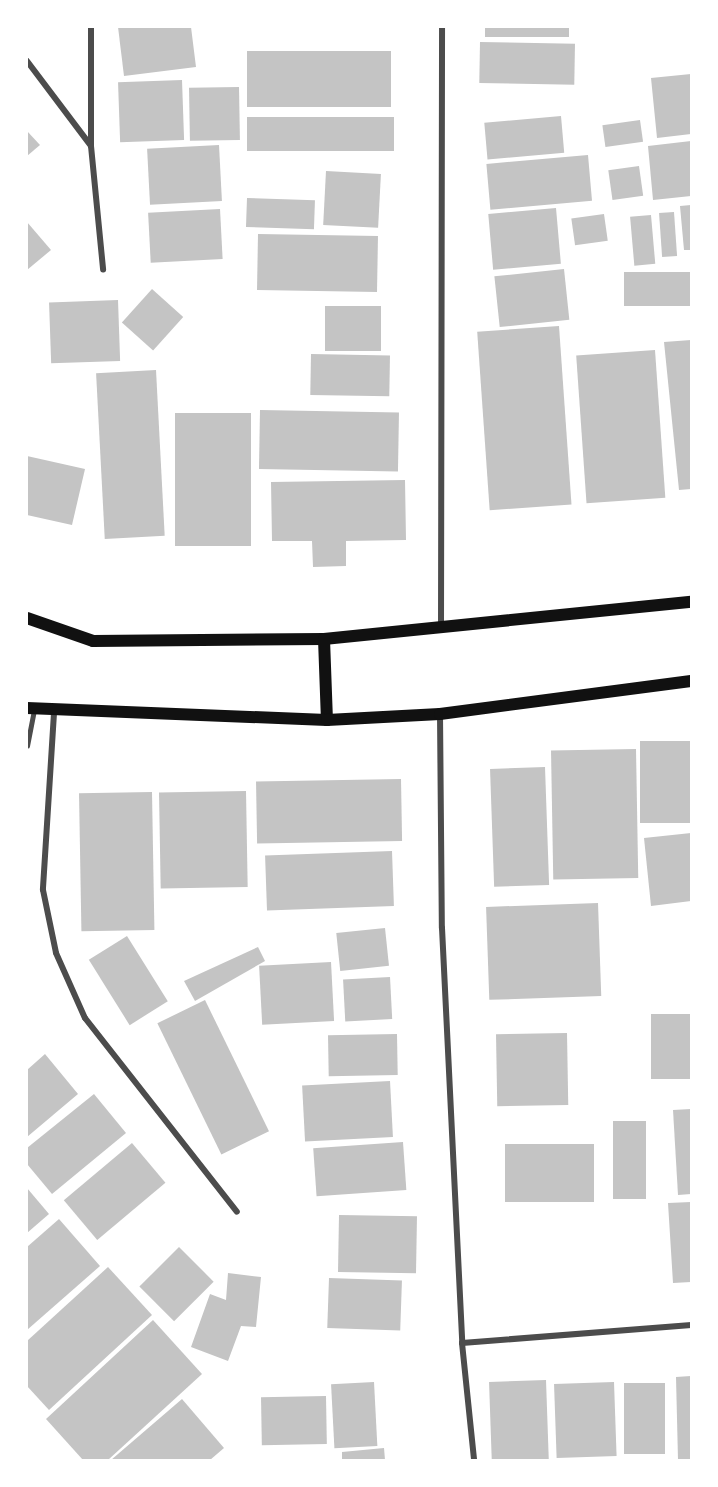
<!DOCTYPE html>
<style>
body{margin:0}
#map{position:relative;width:718px;height:1487px;overflow:hidden;background:#fff;font-family:"Asap Condensed",sans-serif}
div>[style]{position:absolute}
[style*='--x']{left:calc(var(--x)*1px);top:calc(var(--y)*1px);width:calc(var(--w)*1px);rotate:calc(var(--a)*1deg)}
.building>*{inset:0;background:#c4c4c4;transform-origin:0 0}
.service>*{height:4.5px;margin:-2.25px;padding:0 2.25px;transform-origin:2.25px;border-radius:2.25px;background:#4c4c4c}
.minor>*{height:6px;margin:-3px;padding:0 3px;transform-origin:3px;border-radius:3px;background:#4c4c4c}
.secondary>*{height:12px;margin:-6px;padding:0 6px;transform-origin:6px;border-radius:6px;background:#111}
span{translate:-50% -50%;white-space:nowrap;text-align:center;line-height:1.15;-webkit-text-stroke:6px #fff;paint-order:stroke}
.frame{position:absolute;inset:0;border:28px solid #fff;pointer-events:none}
</style>
<div id="map">
<div class="building">
<div style="clip-path:polygon(118px 27px,191px 27px,196px 67px,124px 76px)"></div>
<div style="left:485px;top:27px;width:84px;height:10px"></div>
<div style="left:480px;top:42px;width:95px;height:41px;rotate:1deg"></div>
<div style="left:247px;top:51px;width:144px;height:56px"></div>
<div style="clip-path:polygon(691px 74px,691px 134px,657px 138px,651px 78px)"></div>
<div style="left:182px;top:80px;width:60px;height:64px;rotate:88deg"></div>
<div style="left:239px;top:87px;width:53px;height:50px;rotate:89deg"></div>
<div style="left:561px;top:116px;width:37px;height:77px;rotate:85deg"></div>
<div style="left:247px;top:117px;width:147px;height:34px"></div>
<div style="left:640px;top:120px;width:22px;height:38px;rotate:82deg"></div>
<div style="clip-path:polygon(27px 131px,40px 145px,27px 156px)"></div>
<div style="clip-path:polygon(691px 141px,691px 196px,653px 200px,648px 146px)"></div>
<div style="left:219px;top:145px;width:56px;height:72px;rotate:87deg"></div>
<div style="left:588px;top:155px;width:46px;height:102px;rotate:85deg"></div>
<div style="left:639px;top:166px;width:30px;height:31px;rotate:82deg"></div>
<div style="left:326px;top:171px;width:55px;height:54px;rotate:3deg"></div>
<div style="left:247px;top:198px;width:68px;height:29px;rotate:2deg"></div>
<div style="clip-path:polygon(691px 205px,691px 250px,684px 250px,680px 206px)"></div>
<div style="left:556px;top:208px;width:56px;height:68px;rotate:85deg"></div>
<div style="left:220px;top:209px;width:50px;height:72px;rotate:87deg"></div>
<div style="left:674px;top:212px;width:44px;height:15px;rotate:86deg"></div>
<div style="left:604px;top:214px;width:27px;height:33px;rotate:82deg"></div>
<div style="left:651px;top:215px;width:49px;height:21px;rotate:85deg"></div>
<div style="clip-path:polygon(27px 222px,51px 250px,27px 270px)"></div>
<div style="left:258px;top:234px;width:120px;height:56px;rotate:1deg"></div>
<div style="left:564px;top:269px;width:51px;height:70px;rotate:84deg"></div>
<div style="left:691px;top:272px;width:34px;height:67px;rotate:90deg"></div>
<div style="left:152px;top:289px;width:42px;height:45px;rotate:42deg"></div>
<div style="left:118px;top:300px;width:61px;height:69px;rotate:88deg"></div>
<div style="left:325px;top:306px;width:56px;height:45px"></div>
<div style="left:559px;top:326px;width:179px;height:82px;rotate:86deg"></div>
<div style="clip-path:polygon(691px 340px,691px 489px,679px 490px,664px 342px)"></div>
<div style="left:655px;top:350px;width:148px;height:79px;rotate:86deg"></div>
<div style="left:311px;top:354px;width:79px;height:41px;rotate:1deg"></div>
<div style="left:156px;top:370px;width:166px;height:60px;rotate:87deg"></div>
<div style="left:260px;top:410px;width:139px;height:59px;rotate:1deg"></div>
<div style="left:175px;top:413px;width:76px;height:133px"></div>
<div style="clip-path:polygon(27px 456px,85px 469px,72px 525px,27px 515px)"></div>
<div style="clip-path:polygon(405px 480px,406px 540px,346px 541px,346px 566px,313px 567px,312px 541px,272px 541px,271px 482px)"></div>
<div style="left:691px;top:741px;width:82px;height:51px;rotate:90deg"></div>
<div style="left:636px;top:749px;width:129px;height:85px;rotate:89deg"></div>
<div style="left:545px;top:767px;width:118px;height:55px;rotate:88deg"></div>
<div style="left:401px;top:779px;width:62px;height:145px;rotate:89deg"></div>
<div style="left:246px;top:791px;width:96px;height:87px;rotate:89deg"></div>
<div style="left:152px;top:792px;width:138px;height:73px;rotate:89deg"></div>
<div style="clip-path:polygon(691px 833px,691px 901px,651px 906px,644px 838px)"></div>
<div style="left:392px;top:851px;width:55px;height:127px;rotate:88deg"></div>
<div style="left:598px;top:903px;width:93px;height:112px;rotate:88deg"></div>
<div style="left:385px;top:928px;width:38px;height:49px;rotate:84deg"></div>
<div style="left:127px;top:936px;width:77px;height:45px;rotate:58deg"></div>
<div style="clip-path:polygon(258px 947px,265px 961px,195px 1001px,184px 981px)"></div>
<div style="left:331px;top:962px;width:59px;height:72px;rotate:87deg"></div>
<div style="left:390px;top:977px;width:42px;height:47px;rotate:87deg"></div>
<div style="left:205px;top:1000px;width:146px;height:53px;rotate:64deg"></div>
<div style="left:691px;top:1014px;width:65px;height:40px;rotate:90deg"></div>
<div style="left:567px;top:1033px;width:72px;height:71px;rotate:89deg"></div>
<div style="left:397px;top:1034px;width:41px;height:69px;rotate:89deg"></div>
<div style="clip-path:polygon(45px 1054px,78px 1094px,27px 1137px,27px 1070px)"></div>
<div style="left:390px;top:1081px;width:56px;height:88px;rotate:87deg"></div>
<div style="clip-path:polygon(94px 1094px,126px 1133px,52px 1194px,27px 1164px,27px 1148px)"></div>
<div style="clip-path:polygon(691px 1109px,691px 1194px,678px 1195px,673px 1110px)"></div>
<div style="left:613px;top:1121px;width:33px;height:78px"></div>
<div style="left:403px;top:1142px;width:48px;height:90px;rotate:86deg"></div>
<div style="left:132px;top:1143px;width:52px;height:89px;rotate:50deg"></div>
<div style="left:505px;top:1144px;width:89px;height:58px"></div>
<div style="clip-path:polygon(27px 1188px,49px 1214px,27px 1233px)"></div>
<div style="clip-path:polygon(691px 1202px,691px 1282px,673px 1283px,668px 1203px)"></div>
<div style="left:339px;top:1215px;width:78px;height:57px;rotate:1deg"></div>
<div style="clip-path:polygon(59px 1219px,100px 1266px,27px 1330px,27px 1247px)"></div>
<div style="left:179px;top:1247px;width:49px;height:56px;rotate:45deg"></div>
<div style="clip-path:polygon(108px 1267px,152px 1315px,49px 1410px,27px 1386px,27px 1341px)"></div>
<div style="clip-path:polygon(228px 1273px,261px 1277px,256px 1327px,241px 1326px,228px 1361px,191px 1347px,210px 1294px,226px 1300px)"></div>
<div style="left:329px;top:1278px;width:73px;height:50px;rotate:2deg"></div>
<div style="clip-path:polygon(153px 1320px,202px 1374px,108px 1460px,83px 1460px,46px 1419px)"></div>
<div style="clip-path:polygon(691px 1376px,691px 1460px,678px 1460px,676px 1377px)"></div>
<div style="left:546px;top:1380px;width:80px;height:57px;rotate:88deg"></div>
<div style="left:374px;top:1382px;width:64px;height:43px;rotate:87deg"></div>
<div style="left:614px;top:1382px;width:74px;height:60px;rotate:88deg"></div>
<div style="left:624px;top:1383px;width:41px;height:71px"></div>
<div style="left:326px;top:1396px;width:48px;height:65px;rotate:89deg"></div>
<div style="clip-path:polygon(182px 1399px,224px 1448px,210px 1460px,111px 1460px)"></div>
<div style="clip-path:polygon(384px 1448px,385px 1460px,342px 1460px,342px 1452px)"></div>
</div>
<div class="service">
<div style="--x:27;--y:746;--w:36;--a:-79"></div>
</div>
<div class="minor">
<div style="--x:91;--y:27;--w:119;--a:90"></div>
<div style="--x:91;--y:146;--w:124;--a:84.4"></div>
<div style="--x:27;--y:61;--w:106;--a:53"></div>
<div style="--x:441;--y:629;--w:602;--a:-89.9"></div>
<div style="--x:54;--y:713;--w:177;--a:93.6"></div>
<div style="--x:43;--y:890;--w:64;--a:78.3"></div>
<div style="--x:56;--y:953;--w:71;--a:66"></div>
<div style="--x:85;--y:1018;--w:246;--a:51.9"></div>
<div style="--x:440;--y:714;--w:214;--a:89.5"></div>
<div style="--x:442;--y:928;--w:415;--a:87.2"></div>
<div style="--x:462;--y:1343;--w:118;--a:84.1"></div>
<div style="--x:462;--y:1343;--w:230;--a:-4.5"></div>
</div>
<div class="secondary">
<div style="--x:27;--y:618;--w:70;--a:19.2"></div>
<div style="--x:93;--y:641;--w:231;--a:-0.5"></div>
<div style="--x:324;--y:639;--w:369;--a:-5.8"></div>
<div style="--x:324;--y:639;--w:81;--a:87.9"></div>
<div style="--x:27;--y:708;--w:300;--a:2.3"></div>
<div style="--x:327;--y:720;--w:113;--a:-3"></div>
<div style="--x:440;--y:714;--w:253;--a:-7.5"></div>
</div>
<div class="frame"></div>
</div>
